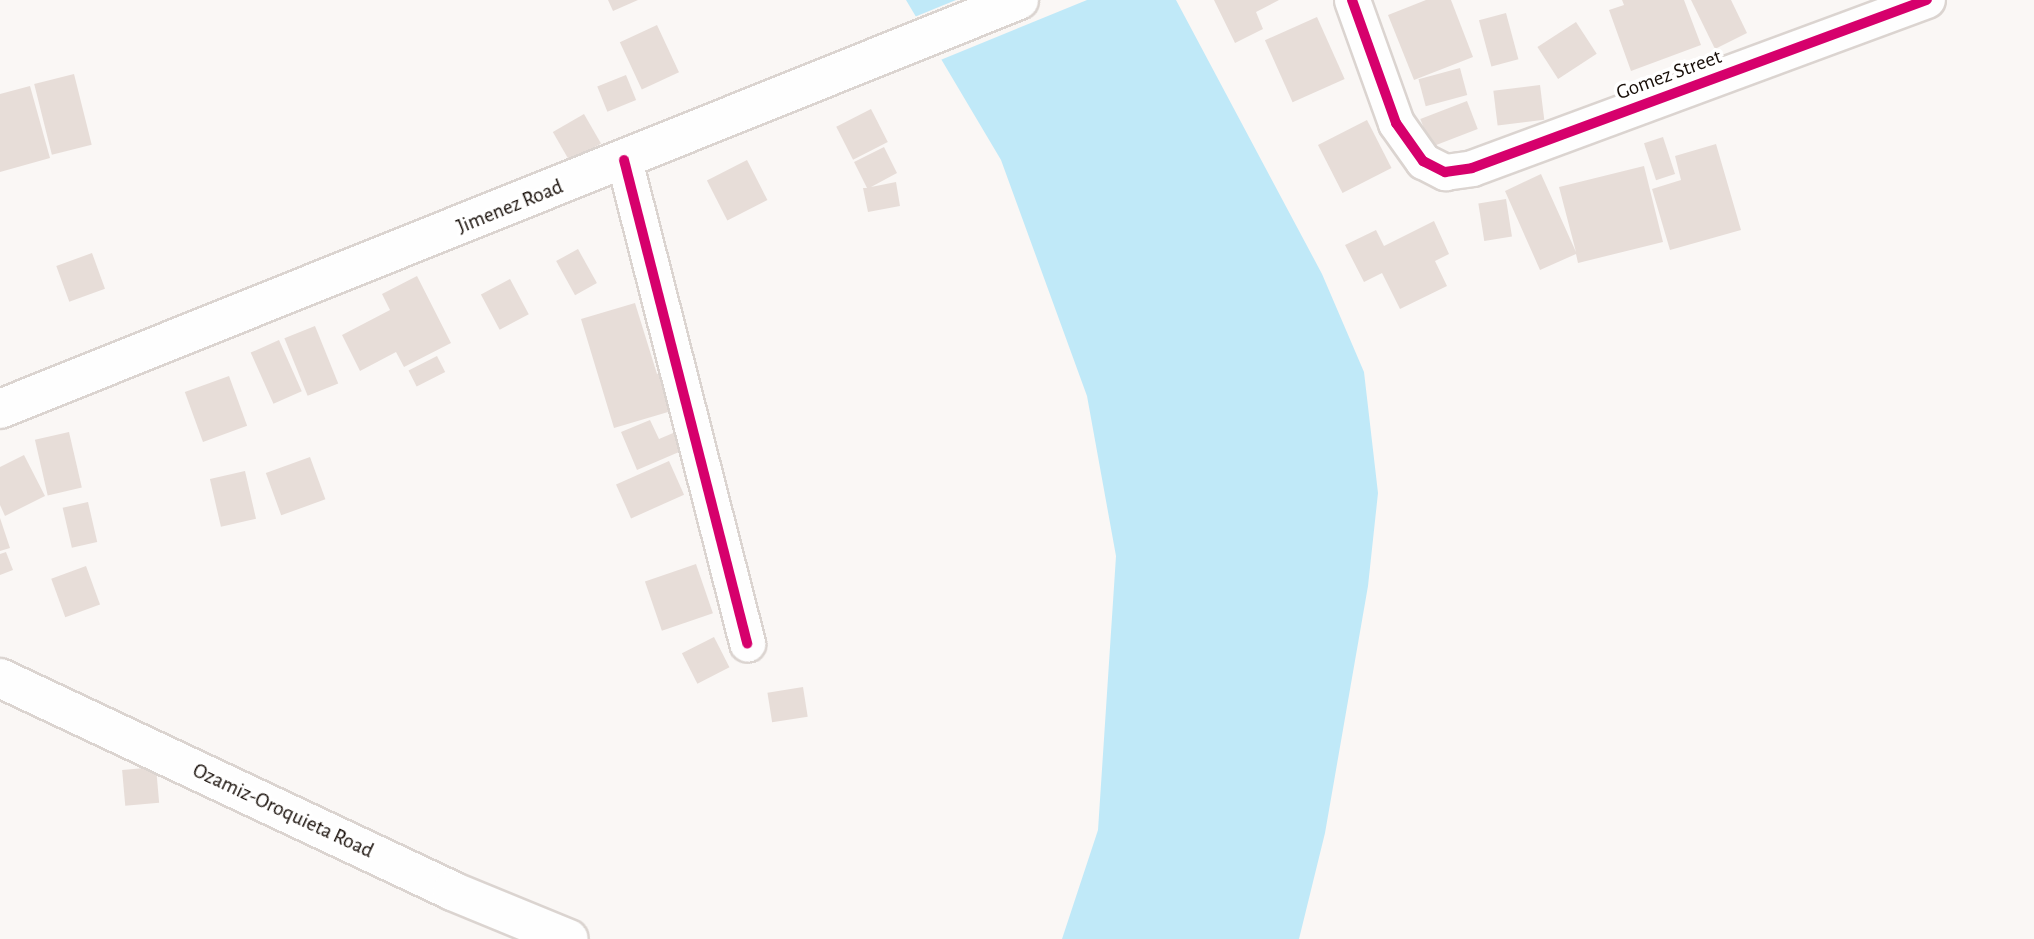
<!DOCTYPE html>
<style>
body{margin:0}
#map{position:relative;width:2034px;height:939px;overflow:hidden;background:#faf7f5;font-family:"Alegreya Sans",sans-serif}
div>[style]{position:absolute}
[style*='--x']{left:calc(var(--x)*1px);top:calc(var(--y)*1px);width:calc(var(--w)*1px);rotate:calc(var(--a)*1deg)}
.water>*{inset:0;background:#c0e9f8}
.pier>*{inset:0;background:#faf7f5}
.building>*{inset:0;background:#e7ddd8;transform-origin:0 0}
.roads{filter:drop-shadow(2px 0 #dbd4d0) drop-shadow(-2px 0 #dbd4d0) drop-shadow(0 2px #dbd4d0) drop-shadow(0 -2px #dbd4d0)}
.street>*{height:35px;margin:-17.5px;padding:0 17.5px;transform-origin:17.5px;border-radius:17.5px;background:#fefefe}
.secondary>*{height:38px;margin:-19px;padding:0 19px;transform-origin:19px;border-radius:19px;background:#fefefe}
.highway>*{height:38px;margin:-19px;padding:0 19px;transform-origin:19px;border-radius:19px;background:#fefefe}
.cycleway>*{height:10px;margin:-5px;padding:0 5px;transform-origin:5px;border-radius:5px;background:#d6006c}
span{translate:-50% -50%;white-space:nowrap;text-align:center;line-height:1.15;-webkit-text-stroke:7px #fff;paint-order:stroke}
.street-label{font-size:21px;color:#160d07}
</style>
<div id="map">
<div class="water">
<div style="clip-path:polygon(906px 0,1176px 0,1322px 274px,1364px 372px,1378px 493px,1368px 586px,1325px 833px,1299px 939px,1062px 939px,1098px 830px,1116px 556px,1087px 396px,1001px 160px)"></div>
</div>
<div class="pier">
<div style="clip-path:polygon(956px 0,1087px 0,938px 61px,912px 18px)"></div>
</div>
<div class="building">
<div style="clip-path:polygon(608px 0,638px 0,613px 11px)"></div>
<div style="clip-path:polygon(1214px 0,1279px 0,1256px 12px,1263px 29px,1235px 43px)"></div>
<div style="clip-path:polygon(1426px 0,1451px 0,1473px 57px,1414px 80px,1388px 15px)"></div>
<div style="clip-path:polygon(1622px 0,1684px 0,1701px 45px,1631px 71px,1609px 10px,1624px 5px)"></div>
<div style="clip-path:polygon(1691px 0,1731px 0,1747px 33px,1715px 49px)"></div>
<div style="left:1506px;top:13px;width:48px;height:28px;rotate:75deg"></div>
<div style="left:1317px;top:17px;width:68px;height:57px;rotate:66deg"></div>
<div style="left:1576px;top:22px;width:38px;height:46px;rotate:57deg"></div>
<div style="left:657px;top:25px;width:52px;height:41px;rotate:65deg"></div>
<div style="left:1460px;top:68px;width:28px;height:43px;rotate:75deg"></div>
<div style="left:74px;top:74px;width:73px;height:41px;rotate:76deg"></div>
<div style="left:626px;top:75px;width:27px;height:31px;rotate:68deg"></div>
<div style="left:1540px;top:85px;width:35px;height:47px;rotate:83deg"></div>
<div style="clip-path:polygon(30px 86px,50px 158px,0 172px,0 94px)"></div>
<div style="left:1467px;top:101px;width:30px;height:50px;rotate:69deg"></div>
<div style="left:871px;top:109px;width:37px;height:39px;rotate:63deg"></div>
<div style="left:584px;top:114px;width:34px;height:36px;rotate:60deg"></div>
<div style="left:1367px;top:120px;width:54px;height:55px;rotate:63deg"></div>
<div style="left:1663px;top:137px;width:39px;height:20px;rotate:72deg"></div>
<div style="clip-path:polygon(1716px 144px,1741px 230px,1670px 250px,1652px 189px,1681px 180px,1675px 156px)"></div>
<div style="clip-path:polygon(884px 147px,897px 173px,871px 187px,896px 182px,900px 206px,868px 212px,863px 188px,867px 188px,854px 162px)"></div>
<div style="left:747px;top:160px;width:45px;height:45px;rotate:63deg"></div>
<div style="clip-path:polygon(1644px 166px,1663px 242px,1578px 263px,1576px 254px,1540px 270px,1505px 191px,1541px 174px,1576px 252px,1559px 187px)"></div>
<div style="left:1506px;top:199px;width:38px;height:28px;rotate:81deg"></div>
<div style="clip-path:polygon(1434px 221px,1449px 254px,1435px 261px,1447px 286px,1400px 309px,1382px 273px,1364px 282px,1345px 245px,1376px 230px,1384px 246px)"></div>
<div style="left:578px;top:249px;width:39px;height:25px;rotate:61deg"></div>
<div style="left:92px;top:253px;width:38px;height:38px;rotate:70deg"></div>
<div style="clip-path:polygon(417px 276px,451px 343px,404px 367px,396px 352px,360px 371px,342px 335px,390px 310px,382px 294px)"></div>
<div style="left:510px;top:279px;width:40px;height:33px;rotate:62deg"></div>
<div style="clip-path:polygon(635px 303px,657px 374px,674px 369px,685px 407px,614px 428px,581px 319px)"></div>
<div style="left:315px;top:326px;width:62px;height:33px;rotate:68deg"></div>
<div style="left:279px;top:340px;width:56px;height:31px;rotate:66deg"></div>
<div style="left:437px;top:356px;width:18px;height:32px;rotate:63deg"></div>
<div style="left:229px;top:376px;width:53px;height:47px;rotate:70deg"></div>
<div style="clip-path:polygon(650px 420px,659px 439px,685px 428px,693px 446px,637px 470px,621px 432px)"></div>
<div style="left:69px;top:432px;width:57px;height:35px;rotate:77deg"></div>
<div style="clip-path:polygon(24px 455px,45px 496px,5px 516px,0 505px,0 467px)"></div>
<div style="left:310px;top:457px;width:45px;height:47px;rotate:70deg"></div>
<div style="left:669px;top:461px;width:37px;height:58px;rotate:66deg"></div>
<div style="left:245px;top:471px;width:49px;height:36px;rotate:77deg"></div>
<div style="left:88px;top:502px;width:41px;height:26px;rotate:77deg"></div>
<div style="clip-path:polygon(0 518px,10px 548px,0 551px)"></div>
<div style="clip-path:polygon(6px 552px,13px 570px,0 575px,0 554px)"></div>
<div style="left:696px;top:564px;width:52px;height:54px;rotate:71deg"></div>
<div style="left:86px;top:566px;width:41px;height:37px;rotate:70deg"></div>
<div style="left:714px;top:637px;width:34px;height:36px;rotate:63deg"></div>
<div style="left:803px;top:687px;width:30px;height:36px;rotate:81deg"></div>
<div style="left:156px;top:767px;width:36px;height:34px;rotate:85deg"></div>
</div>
<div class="roads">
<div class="street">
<div style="--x:1352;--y:0;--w:131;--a:70.3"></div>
<div style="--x:1396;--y:123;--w:47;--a:54.6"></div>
<div style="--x:1423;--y:161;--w:25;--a:27"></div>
<div style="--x:1445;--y:172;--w:27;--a:-8"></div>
<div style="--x:1472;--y:168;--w:485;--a:-20.3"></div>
<div style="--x:624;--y:160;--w:499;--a:75.7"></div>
</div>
<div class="secondary">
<div style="--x:0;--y:409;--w:1098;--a:-21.87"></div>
</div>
<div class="highway">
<div style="--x:0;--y:678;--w:500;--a:25.2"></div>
<div style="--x:452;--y:891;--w:126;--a:22.3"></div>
</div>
</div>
<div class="cycleway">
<div style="--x:1352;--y:0;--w:131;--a:70.3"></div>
<div style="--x:1396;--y:123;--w:47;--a:54.6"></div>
<div style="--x:1423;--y:161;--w:25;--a:27"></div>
<div style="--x:1445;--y:172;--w:27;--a:-8"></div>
<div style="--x:1472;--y:168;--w:485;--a:-20.3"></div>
<div style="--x:624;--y:160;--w:499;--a:75.7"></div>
</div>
<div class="street-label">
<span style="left:1669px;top:75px;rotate:-20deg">Gomez Street</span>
<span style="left:510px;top:207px;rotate:-22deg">Jimenez Road</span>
<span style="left:283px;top:811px;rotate:25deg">Ozamiz-Oroquieta Road</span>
</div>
</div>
